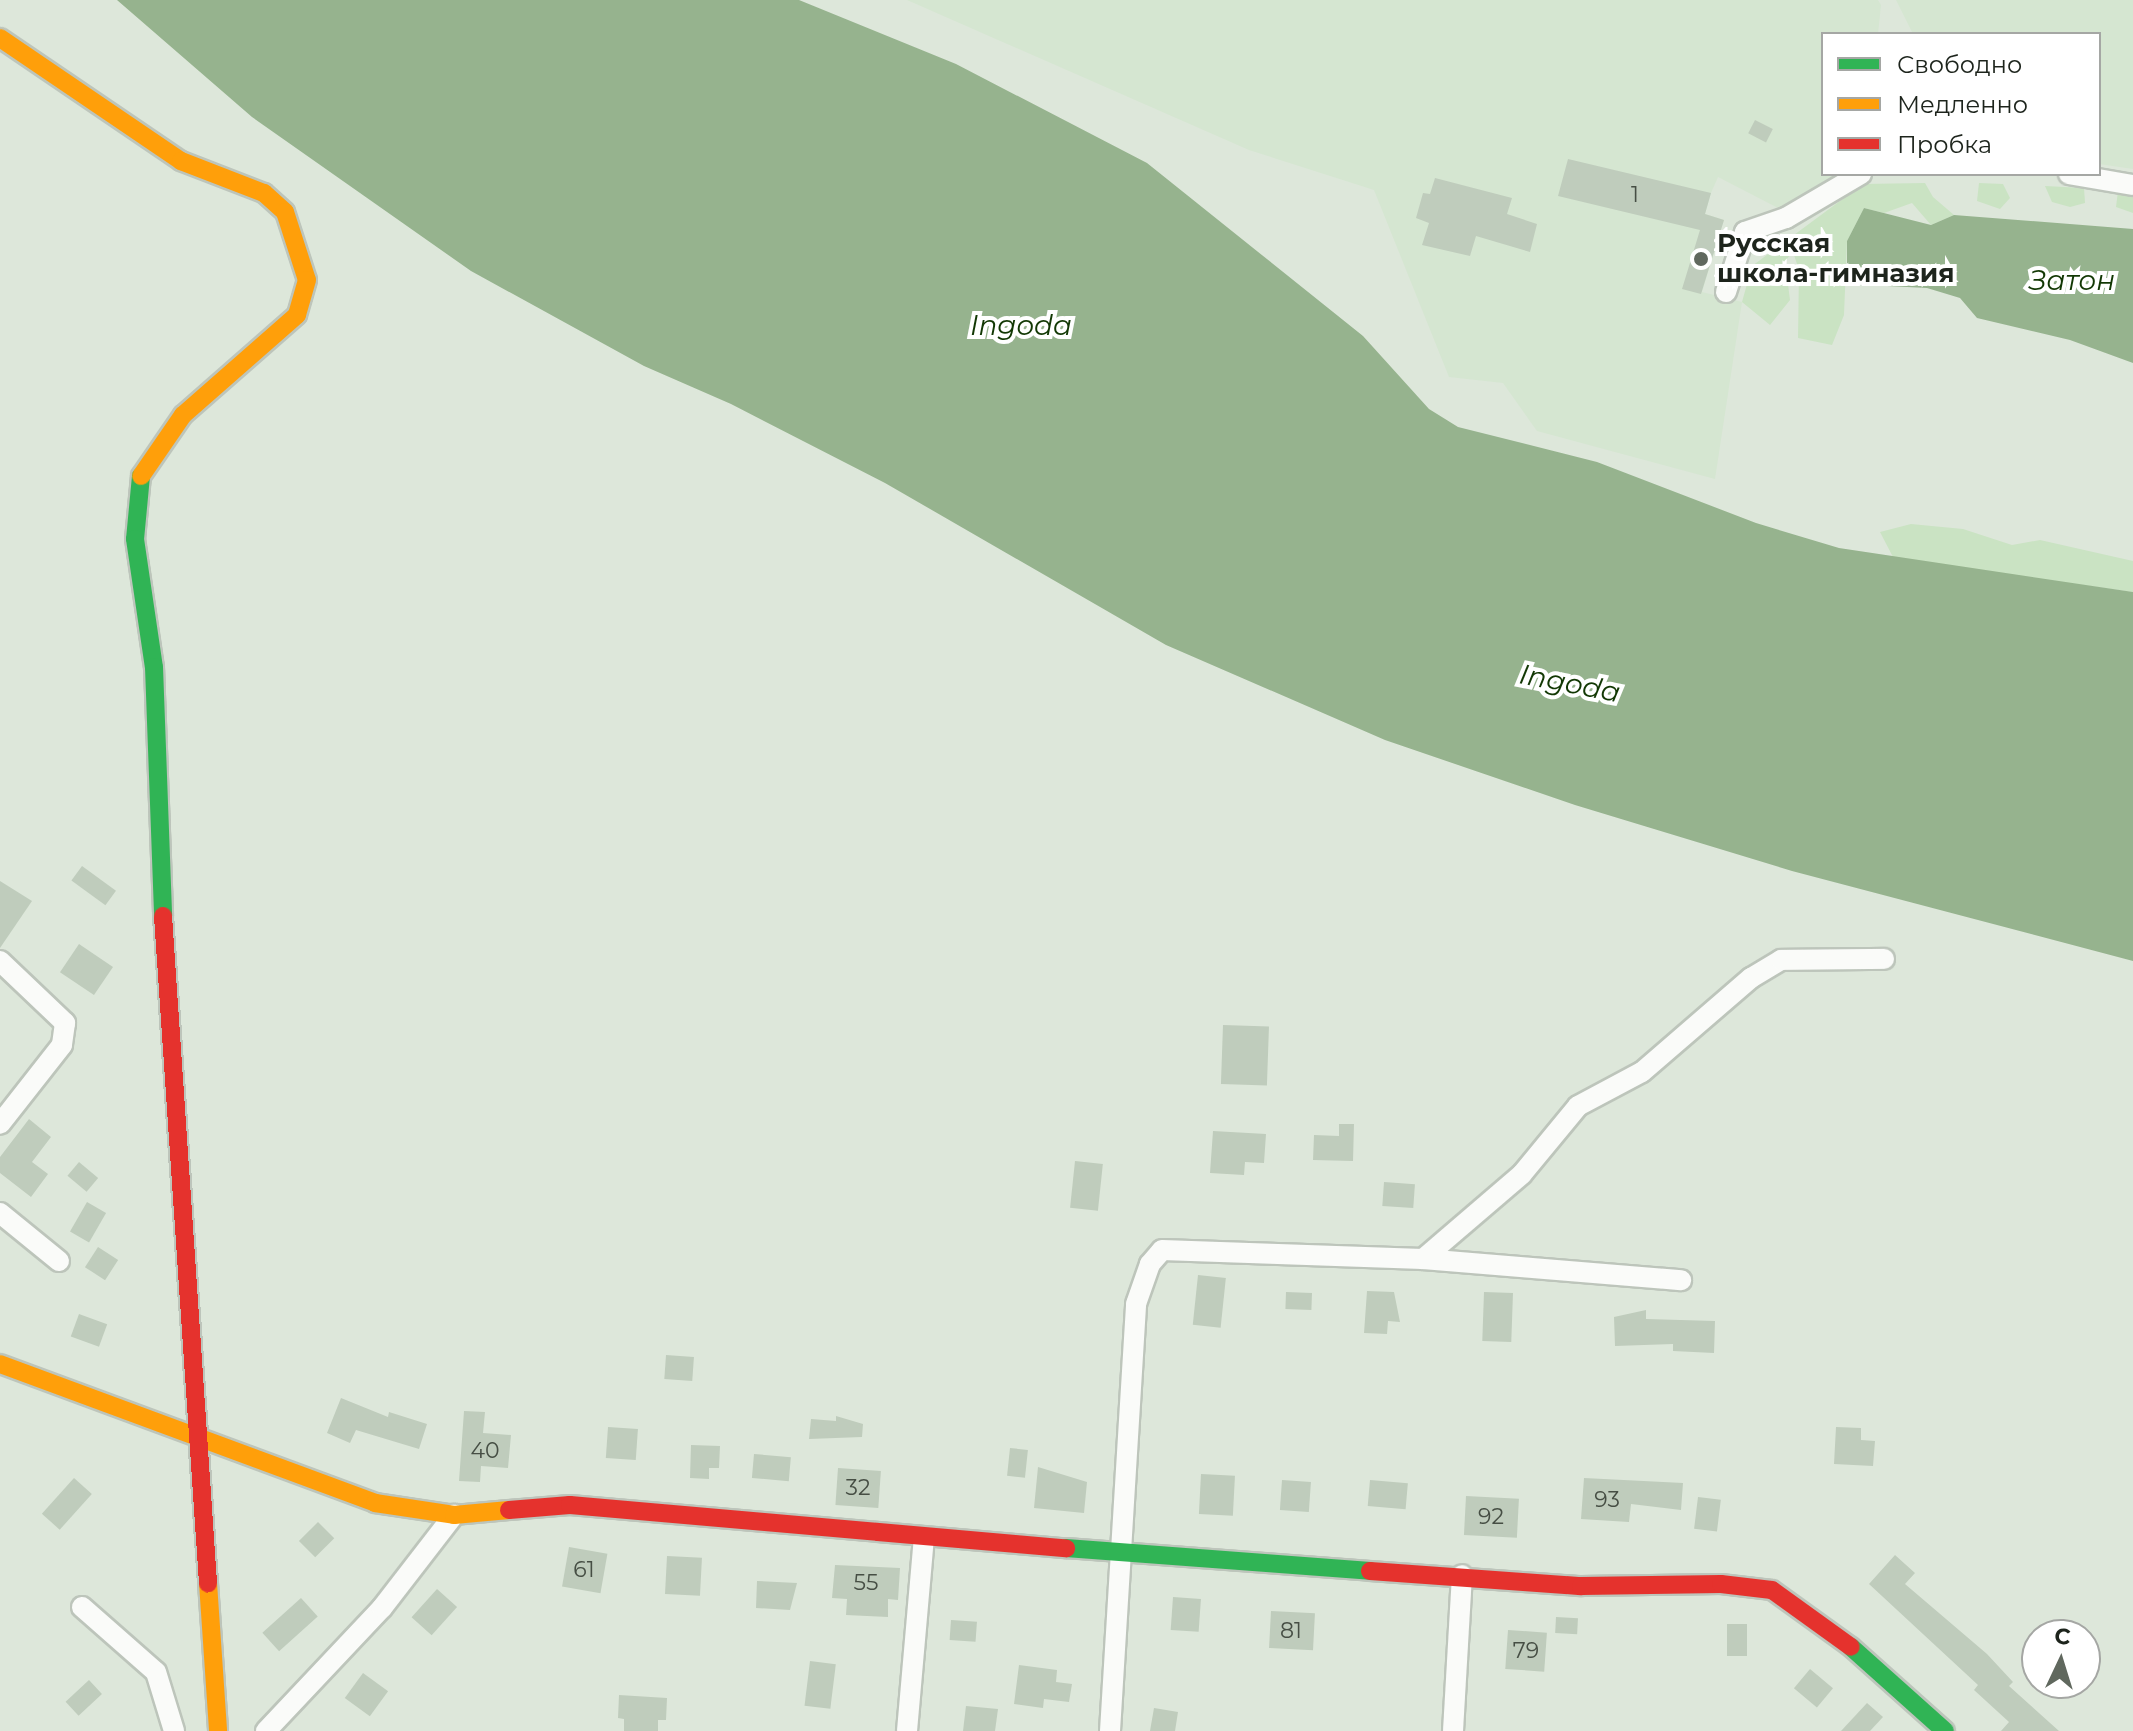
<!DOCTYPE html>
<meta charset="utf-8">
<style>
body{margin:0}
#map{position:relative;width:2133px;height:1731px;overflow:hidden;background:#dde7da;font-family:Montserrat,sans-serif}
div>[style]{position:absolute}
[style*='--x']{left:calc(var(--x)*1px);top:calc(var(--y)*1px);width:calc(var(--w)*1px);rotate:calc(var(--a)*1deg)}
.built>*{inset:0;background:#d5e6d1}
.green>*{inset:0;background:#cae3c3}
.water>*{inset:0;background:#96b38e}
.building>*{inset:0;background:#bfccbc;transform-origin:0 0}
.roads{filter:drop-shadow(2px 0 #bdc5bb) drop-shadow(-2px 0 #bdc5bb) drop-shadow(0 2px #bdc5bb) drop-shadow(0 -2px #bdc5bb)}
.street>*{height:20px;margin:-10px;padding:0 10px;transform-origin:10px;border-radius:10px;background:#fafbf9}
.fast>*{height:18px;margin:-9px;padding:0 9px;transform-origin:9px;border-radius:9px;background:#30b455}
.slow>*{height:18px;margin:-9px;padding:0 9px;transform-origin:9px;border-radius:9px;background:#ff9f0a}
.jam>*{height:18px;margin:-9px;padding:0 9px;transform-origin:9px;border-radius:9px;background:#e5322d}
.dots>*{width:22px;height:22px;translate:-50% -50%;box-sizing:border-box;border:4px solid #fff;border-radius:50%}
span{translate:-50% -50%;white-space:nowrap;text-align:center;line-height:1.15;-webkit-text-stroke:8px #fff;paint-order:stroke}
.number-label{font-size:22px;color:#464e44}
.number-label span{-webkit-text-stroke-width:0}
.poi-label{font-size:26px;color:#1d241c;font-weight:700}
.left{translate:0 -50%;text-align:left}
.water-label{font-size:28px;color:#123804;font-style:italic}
.legend{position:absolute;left:1821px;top:32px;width:280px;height:144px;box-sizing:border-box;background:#fff;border:2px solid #a5a7a4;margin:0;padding:10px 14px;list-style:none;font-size:24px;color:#1d241c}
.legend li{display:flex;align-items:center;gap:16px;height:40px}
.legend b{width:40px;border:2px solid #a5a7a4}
.north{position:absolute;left:2021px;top:1619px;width:80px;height:80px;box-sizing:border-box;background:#fff;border:2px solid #a5a7a4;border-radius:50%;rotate:4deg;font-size:22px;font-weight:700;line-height:32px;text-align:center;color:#1d241c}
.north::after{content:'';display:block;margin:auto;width:28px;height:36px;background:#60685e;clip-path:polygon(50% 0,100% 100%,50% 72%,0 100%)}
</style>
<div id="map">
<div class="built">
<div style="clip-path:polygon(907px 0,1878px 0,1881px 5px,1878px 34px,1823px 34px,1823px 174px,1842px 174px,1780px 209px,1718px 177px,1711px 193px,1705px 214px,1724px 220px,1702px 292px,1742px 302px,1715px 479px,1537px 431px,1503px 383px,1449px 377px,1374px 190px,1249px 150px)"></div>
<div style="clip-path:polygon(1896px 0,2133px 0,2133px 169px,2099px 164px,2099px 34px,1913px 34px)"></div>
</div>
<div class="green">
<div style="clip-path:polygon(1925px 183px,1933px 197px,1954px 215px,1931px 225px,1912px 203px,1884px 213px,1864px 208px,1847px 241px,1844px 315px,1832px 345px,1798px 338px,1799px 270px,1793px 252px,1785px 261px,1790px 300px,1770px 325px,1742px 302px,1752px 266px,1863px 184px)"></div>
<div style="clip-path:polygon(1979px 183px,2003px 184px,2010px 198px,2000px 209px,1977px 201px)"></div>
<div style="clip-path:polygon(2045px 186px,2084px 188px,2085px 203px,2070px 207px,2052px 202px)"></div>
<div style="clip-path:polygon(2118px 191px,2133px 194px,2133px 213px,2116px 207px)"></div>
<div style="clip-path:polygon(1911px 524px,1963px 529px,2012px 545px,2040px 540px,2133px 561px,2133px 592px,1894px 559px,1880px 532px)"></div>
</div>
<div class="water">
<div style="clip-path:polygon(117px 0,799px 0,956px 64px,1147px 163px,1363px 336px,1429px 409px,1458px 427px,1597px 462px,1756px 523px,1839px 548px,2133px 592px,2133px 961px,1792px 871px,1575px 805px,1385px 740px,1166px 645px,885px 483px,731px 404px,644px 366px,471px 271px,252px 117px)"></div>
<div style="clip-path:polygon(1864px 208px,1931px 225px,1954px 215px,2133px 229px,2133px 363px,2070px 340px,1977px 318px,1960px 298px,1927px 288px,1867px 285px,1847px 264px,1847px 241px)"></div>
</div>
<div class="building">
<div style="left:1755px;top:120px;width:20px;height:15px;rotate:27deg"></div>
<div style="clip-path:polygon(1568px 159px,1711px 193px,1705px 214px,1724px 220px,1701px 294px,1682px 289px,1700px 230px,1558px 196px)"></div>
<div style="clip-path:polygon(1435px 178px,1512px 198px,1507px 214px,1537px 224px,1530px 252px,1476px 236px,1470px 256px,1422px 245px,1429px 223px,1416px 218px,1423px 193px,1430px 194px)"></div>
<div style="left:82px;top:866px;width:42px;height:18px;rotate:36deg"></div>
<div style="clip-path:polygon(0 881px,32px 901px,0 948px)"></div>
<div style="left:79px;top:944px;width:41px;height:34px;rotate:34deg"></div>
<div style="left:1223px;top:1025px;width:46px;height:59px;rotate:2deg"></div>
<div style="clip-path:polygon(29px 1119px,51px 1137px,32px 1162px,48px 1174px,31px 1197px,0 1173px,0 1157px)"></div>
<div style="clip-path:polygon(1339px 1124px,1354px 1124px,1353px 1161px,1313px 1160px,1314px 1135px,1339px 1136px)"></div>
<div style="clip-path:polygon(1213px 1131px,1266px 1134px,1264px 1163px,1245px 1162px,1244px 1175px,1210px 1173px)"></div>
<div style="left:1075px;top:1161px;width:28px;height:47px;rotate:6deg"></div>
<div style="left:79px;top:1162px;width:25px;height:18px;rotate:40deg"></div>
<div style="left:1384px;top:1182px;width:31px;height:24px;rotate:4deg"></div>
<div style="left:87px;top:1202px;width:22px;height:34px;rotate:30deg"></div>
<div style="left:98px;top:1247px;width:24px;height:24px;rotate:33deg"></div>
<div style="left:1198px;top:1275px;width:28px;height:50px;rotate:6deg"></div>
<div style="clip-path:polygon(1367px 1291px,1394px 1292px,1400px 1322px,1388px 1321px,1387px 1334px,1364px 1333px)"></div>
<div style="left:1286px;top:1292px;width:26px;height:17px;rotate:2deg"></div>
<div style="left:1484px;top:1292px;width:29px;height:49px;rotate:2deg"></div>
<div style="clip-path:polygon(1646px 1310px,1646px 1319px,1715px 1321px,1714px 1353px,1673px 1351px,1673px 1344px,1615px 1346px,1614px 1317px)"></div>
<div style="left:79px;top:1314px;width:30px;height:24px;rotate:20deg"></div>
<div style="left:666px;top:1355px;width:28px;height:24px;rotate:4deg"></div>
<div style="clip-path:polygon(341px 1398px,388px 1417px,389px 1412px,427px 1424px,419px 1449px,356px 1430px,350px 1443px,327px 1433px)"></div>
<div style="clip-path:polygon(464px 1411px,485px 1412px,483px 1433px,511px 1435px,508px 1468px,481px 1466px,480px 1482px,459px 1481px)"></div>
<div style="clip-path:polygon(836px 1416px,863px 1424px,862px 1437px,809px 1439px,811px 1419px,836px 1421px)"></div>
<div style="left:608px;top:1427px;width:30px;height:31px;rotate:4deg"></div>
<div style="clip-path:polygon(1836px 1427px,1861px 1428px,1861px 1440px,1875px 1441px,1873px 1466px,1834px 1464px)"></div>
<div style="clip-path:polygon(691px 1445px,720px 1446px,719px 1468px,709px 1468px,709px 1479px,690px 1478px)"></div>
<div style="left:1010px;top:1448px;width:18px;height:28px;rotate:6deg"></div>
<div style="left:754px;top:1454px;width:37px;height:24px;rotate:5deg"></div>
<div style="clip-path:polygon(1038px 1467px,1087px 1482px,1084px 1513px,1034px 1508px)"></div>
<div style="left:838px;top:1468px;width:43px;height:37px;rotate:4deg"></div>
<div style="left:1201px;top:1474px;width:34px;height:40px;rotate:3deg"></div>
<div style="left:74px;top:1478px;width:24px;height:48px;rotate:42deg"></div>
<div style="clip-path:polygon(1584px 1478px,1683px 1483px,1681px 1510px,1631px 1504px,1629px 1522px,1581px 1519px)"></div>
<div style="left:1282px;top:1480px;width:29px;height:30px;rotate:4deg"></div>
<div style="left:1370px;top:1480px;width:38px;height:26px;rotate:5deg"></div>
<div style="left:1466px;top:1496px;width:53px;height:39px;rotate:3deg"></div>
<div style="left:1698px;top:1497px;width:23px;height:32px;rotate:7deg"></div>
<div style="left:318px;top:1522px;width:23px;height:27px;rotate:45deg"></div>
<div style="left:569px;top:1547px;width:39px;height:40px;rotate:10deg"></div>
<div style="clip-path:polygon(1895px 1555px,1915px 1573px,1905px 1584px,1987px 1654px,2013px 1682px,2009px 1686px,2059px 1731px,2001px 1731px,2009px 1722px,1974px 1690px,1978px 1685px,1869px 1584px)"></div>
<div style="left:667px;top:1556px;width:35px;height:38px;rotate:3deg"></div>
<div style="clip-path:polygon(835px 1565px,900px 1568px,898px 1600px,888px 1599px,888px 1617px,846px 1615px,847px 1599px,832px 1598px)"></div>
<div style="clip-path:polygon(757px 1581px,797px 1583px,790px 1610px,756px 1608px)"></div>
<div style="left:437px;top:1589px;width:27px;height:38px;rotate:42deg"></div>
<div style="left:1173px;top:1597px;width:28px;height:33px;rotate:4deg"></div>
<div style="left:301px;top:1598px;width:25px;height:52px;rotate:48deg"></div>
<div style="left:1271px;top:1611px;width:44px;height:37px;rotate:3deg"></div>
<div style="left:1556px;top:1617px;width:22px;height:16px;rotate:3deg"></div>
<div style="left:951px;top:1620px;width:26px;height:20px;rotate:4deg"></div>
<div style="left:1727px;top:1624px;width:20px;height:32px"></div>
<div style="left:1508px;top:1630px;width:39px;height:39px;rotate:4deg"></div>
<div style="left:810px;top:1661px;width:26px;height:45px;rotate:7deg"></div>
<div style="clip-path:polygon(1019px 1665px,1057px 1670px,1056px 1682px,1072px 1684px,1069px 1702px,1044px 1699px,1043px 1708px,1014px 1704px)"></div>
<div style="left:1810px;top:1669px;width:30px;height:25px;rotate:40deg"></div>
<div style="left:363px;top:1673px;width:31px;height:31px;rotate:36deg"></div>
<div style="left:89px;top:1680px;width:19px;height:32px;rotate:47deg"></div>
<div style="clip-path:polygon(619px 1695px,667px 1698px,666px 1720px,658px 1720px,658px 1731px,624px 1731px,624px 1719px,618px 1718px)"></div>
<div style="clip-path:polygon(1867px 1703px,1883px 1717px,1870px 1731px,1841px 1731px)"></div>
<div style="clip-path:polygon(966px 1706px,998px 1709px,995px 1731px,963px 1731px)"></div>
<div style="clip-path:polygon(1154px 1708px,1178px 1712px,1175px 1731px,1150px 1731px)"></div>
</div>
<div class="roads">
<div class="street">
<div style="--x:2069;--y:174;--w:65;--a:9.8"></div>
<div style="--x:1726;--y:292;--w:63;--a:-72.4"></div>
<div style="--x:1745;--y:232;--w:43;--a:-18.9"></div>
<div style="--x:1786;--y:218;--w:87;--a:-30.4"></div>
<div style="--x:0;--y:961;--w:90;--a:43.6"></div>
<div style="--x:65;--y:1023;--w:22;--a:98"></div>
<div style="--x:62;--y:1045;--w:100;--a:128.1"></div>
<div style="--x:0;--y:1213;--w:76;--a:39.1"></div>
<div style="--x:1423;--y:1259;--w:130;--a:-40.6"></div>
<div style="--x:1522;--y:1174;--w:88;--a:-50.5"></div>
<div style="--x:1578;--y:1106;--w:72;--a:-28"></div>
<div style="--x:1642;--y:1072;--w:144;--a:-40.8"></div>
<div style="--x:1751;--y:978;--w:35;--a:-31"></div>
<div style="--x:1781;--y:960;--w:103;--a:-0.6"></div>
<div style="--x:82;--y:1607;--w:98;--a:41.3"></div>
<div style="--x:156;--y:1672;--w:62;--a:73"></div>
<div style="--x:266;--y:1731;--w:169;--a:-46.7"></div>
<div style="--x:382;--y:1608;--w:118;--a:-52.3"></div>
<div style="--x:907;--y:1731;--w:194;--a:-85"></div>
<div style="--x:1110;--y:1731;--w:428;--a:-86.5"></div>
<div style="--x:1136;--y:1304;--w:42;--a:-70.7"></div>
<div style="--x:1150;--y:1264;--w:18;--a:-49"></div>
<div style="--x:1162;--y:1250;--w:261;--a:2"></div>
<div style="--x:1423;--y:1259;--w:259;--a:4.7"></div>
<div style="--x:1453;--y:1731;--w:156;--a:-86.7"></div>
</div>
<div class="fast">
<div style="--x:141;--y:476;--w:63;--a:95.4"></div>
<div style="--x:135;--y:539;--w:129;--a:81.6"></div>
<div style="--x:154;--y:667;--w:249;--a:87.9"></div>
<div style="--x:1066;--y:1548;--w:305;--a:4.3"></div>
<div style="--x:1851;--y:1647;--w:126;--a:41.8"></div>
</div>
<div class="slow">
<div style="--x:0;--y:38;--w:219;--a:34.2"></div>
<div style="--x:181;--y:161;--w:89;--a:21.1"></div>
<div style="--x:264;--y:193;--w:28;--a:42"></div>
<div style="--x:285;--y:212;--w:71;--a:72.1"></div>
<div style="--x:307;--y:280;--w:36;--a:106"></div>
<div style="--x:297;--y:315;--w:152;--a:138.7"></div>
<div style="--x:183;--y:415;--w:74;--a:124.5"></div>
<div style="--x:0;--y:1364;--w:400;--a:20.3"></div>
<div style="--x:375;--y:1503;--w:80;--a:8.6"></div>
<div style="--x:454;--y:1515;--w:55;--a:-5.2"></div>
<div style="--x:208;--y:1583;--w:148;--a:86.1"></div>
</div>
<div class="jam">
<div style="--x:163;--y:916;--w:669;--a:86.14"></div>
<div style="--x:509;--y:1510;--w:61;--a:-4.7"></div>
<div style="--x:570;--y:1505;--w:498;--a:5"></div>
<div style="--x:1370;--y:1571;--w:212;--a:4.1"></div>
<div style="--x:1581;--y:1586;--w:140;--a:-0.8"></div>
<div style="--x:1721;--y:1584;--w:51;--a:6.7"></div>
<div style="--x:1772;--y:1590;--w:97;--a:35.8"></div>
</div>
</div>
<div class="dots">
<div style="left:1701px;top:259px;background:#60685e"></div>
</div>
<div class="number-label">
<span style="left:1635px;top:195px">1</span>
<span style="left:485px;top:1451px">40</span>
<span style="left:858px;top:1488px">32</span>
<span style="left:1607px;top:1500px">93</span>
<span style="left:1491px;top:1517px">92</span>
<span style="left:584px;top:1570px">61</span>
<span style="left:866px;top:1583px">55</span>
<span style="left:1291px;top:1631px">81</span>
<span style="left:1526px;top:1651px">79</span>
</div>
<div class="poi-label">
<span class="left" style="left:1717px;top:259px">Русская<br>школа-гимназия</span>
</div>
<div class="water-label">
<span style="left:2072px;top:280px">Затон</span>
<span style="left:1021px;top:325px">Ingoda</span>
<span style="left:1570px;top:683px;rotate:11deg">Ingoda</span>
</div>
<ul class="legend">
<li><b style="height:10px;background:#30b455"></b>Свободно</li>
<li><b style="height:10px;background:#ff9f0a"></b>Медленно</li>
<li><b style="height:10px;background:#e5322d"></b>Пробка</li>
</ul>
<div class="north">С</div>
</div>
